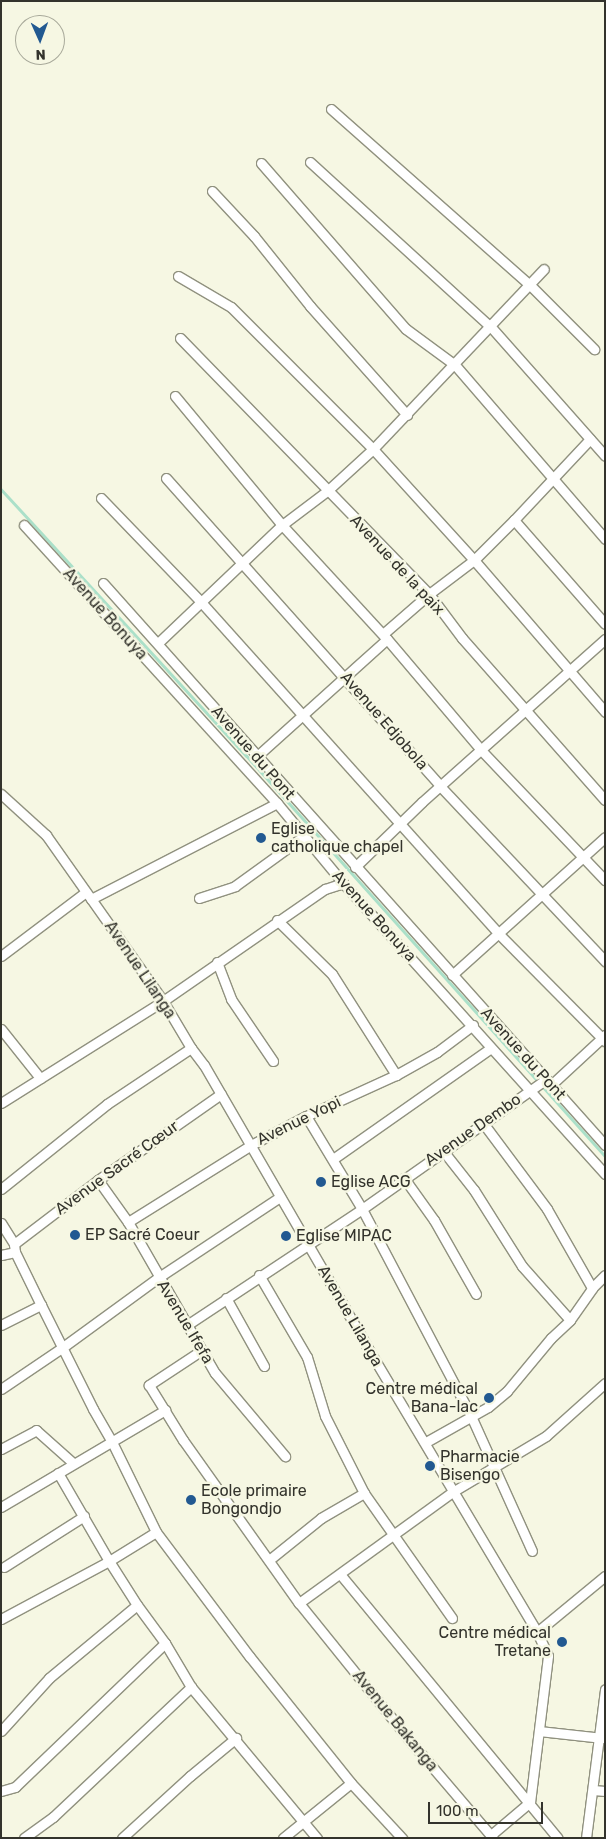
<!DOCTYPE html>
<meta charset="utf-8">
<style>
body{margin:0}
#map{position:relative;width:606px;height:1839px;overflow:hidden;background:#f6f7e3;font-family:Rubik,sans-serif}
div>[style]{position:absolute}
[style*='--x']{left:calc(var(--x)*1px);top:calc(var(--y)*1px);width:calc(var(--w)*1px);rotate:calc(var(--a)*1deg)}
.stream>*{height:2.5px;margin:-1.25px;padding:0 1.25px;transform-origin:1.25px;border-radius:1.25px;background:#abe0c9}
.roads{filter:drop-shadow(1px 0 #90917f) drop-shadow(-1px 0 #90917f) drop-shadow(0 1px #90917f) drop-shadow(0 -1px #90917f)}
.street>*{height:9px;margin:-4.5px;padding:0 4.5px;transform-origin:4.5px;border-radius:4.5px;background:#fff}
.dots>*{width:14px;height:14px;translate:-50% -50%;box-sizing:border-box;border:2px solid #f6f7e3;border-radius:50%}
span{translate:-50% -50%;white-space:nowrap;text-align:center;line-height:1.15;-webkit-text-stroke:5px #f6f7e3;paint-order:stroke}
.street-label{font-size:16px;color:#33332c}
.poi-label{font-size:16px;color:#33332c}
.left{translate:0 -50%;text-align:left}
.right{translate:-100% -50%;text-align:right}
.frame{position:absolute;inset:0;border:2px solid #33332c;pointer-events:none}
.north{position:absolute;left:15px;top:15px;width:50px;height:50px;box-sizing:border-box;background:#f6f7e3;border:1px solid #a8a99a;border-radius:50%;rotate:178deg;font-size:14px;font-weight:700;line-height:20px;text-align:center;color:#33332c}
.north::after{content:'';display:block;margin:auto;width:18px;height:22px;background:#225991;clip-path:polygon(50% 0,100% 100%,50% 72%,0 100%)}
.scale{position:absolute;left:428px;top:1802px;width:115px;height:22px;box-sizing:border-box;border:2px solid #33332c;border-top:0;padding-left:6px;font-size:15px;line-height:18px;white-space:nowrap;color:#33332c;-webkit-text-stroke:4px #f6f7e3;paint-order:stroke}
</style>
<div id="map">
<div class="stream">
<div style="--x:1;--y:489;--w:362;--a:47.4"></div>
<div style="--x:246;--y:755;--w:538;--a:48.16"></div>
</div>
<div class="roads">
<div class="street">
<div style="--x:331;--y:109;--w:266;--a:41.5"></div>
<div style="--x:530;--y:285;--w:91;--a:45"></div>
<div style="--x:310;--y:162;--w:245;--a:42.4"></div>
<div style="--x:491;--y:327;--w:172;--a:48.5"></div>
<div style="--x:261;--y:163;--w:220;--a:48.9"></div>
<div style="--x:406;--y:329;--w:61;--a:36.3"></div>
<div style="--x:455;--y:365;--w:230;--a:49.2"></div>
<div style="--x:212;--y:191;--w:62;--a:47"></div>
<div style="--x:254;--y:236;--w:90;--a:51.3"></div>
<div style="--x:310;--y:306;--w:146;--a:48.3"></div>
<div style="--x:178;--y:276;--w:61;--a:30.3"></div>
<div style="--x:231;--y:307;--w:201;--a:45"></div>
<div style="--x:373;--y:449;--w:150;--a:47.7"></div>
<div style="--x:474;--y:560;--w:201;--a:49.2"></div>
<div style="--x:180;--y:338;--w:357;--a:45.8"></div>
<div style="--x:429;--y:594;--w:55;--a:53.1"></div>
<div style="--x:462;--y:638;--w:216;--a:48.6"></div>
<div style="--x:175;--y:396;--w:168;--a:50.3"></div>
<div style="--x:282;--y:525;--w:155;--a:47.4"></div>
<div style="--x:387;--y:639;--w:145;--a:49.7"></div>
<div style="--x:481;--y:750;--w:180;--a:46.4"></div>
<div style="--x:166;--y:478;--w:412;--a:48.3"></div>
<div style="--x:440;--y:786;--w:241;--a:46.7"></div>
<div style="--x:101;--y:498;--w:146;--a:46.1"></div>
<div style="--x:202;--y:603;--w:443;--a:48.1"></div>
<div style="--x:498;--y:933;--w:152;--a:45.3"></div>
<div style="--x:514;--y:520;--w:138;--a:48.8"></div>
<div style="--x:24;--y:525;--w:376;--a:47.7"></div>
<div style="--x:277;--y:803;--w:104;--a:50.5"></div>
<div style="--x:343;--y:883;--w:392;--a:48"></div>
<div style="--x:103;--y:583;--w:754;--a:48.23"></div>
<div style="--x:383;--y:634;--w:61;--a:-41"></div>
<div style="--x:429;--y:594;--w:56;--a:-37.1"></div>
<div style="--x:474;--y:560;--w:57;--a:-45"></div>
<div style="--x:514;--y:520;--w:111;--a:-46.8"></div>
<div style="--x:158;--y:643;--w:171;--a:-43.6"></div>
<div style="--x:282;--y:525;--w:56;--a:-37.1"></div>
<div style="--x:327;--y:491;--w:62;--a:-42.4"></div>
<div style="--x:373;--y:449;--w:248;--a:-46.5"></div>
<div style="--x:256;--y:757;--w:176;--a:-42"></div>
<div style="--x:1;--y:794;--w:61;--a:42.3"></div>
<div style="--x:46;--y:835;--w:203;--a:54.8"></div>
<div style="--x:163;--y:1001;--w:55;--a:59.2"></div>
<div style="--x:191;--y:1048;--w:21;--a:53"></div>
<div style="--x:204;--y:1065;--w:323;--a:59.9"></div>
<div style="--x:366;--y:1345;--w:334;--a:59.2"></div>
<div style="--x:537;--y:1632;--w:26;--a:65"></div>
<div style="--x:548;--y:1656;--w:147;--a:97"></div>
<div style="--x:530;--y:1802;--w:51;--a:139.8"></div>
<div style="--x:355;--y:867;--w:93;--a:-44.1"></div>
<div style="--x:422;--y:802;--w:245;--a:-41.7"></div>
<div style="--x:199;--y:898;--w:38;--a:-18"></div>
<div style="--x:235;--y:886;--w:85;--a:-35.9"></div>
<div style="--x:91;--y:899;--w:209;--a:-27.3"></div>
<div style="--x:277;--y:920;--w:77;--a:44.5"></div>
<div style="--x:332;--y:974;--w:120;--a:57.6"></div>
<div style="--x:1;--y:956;--w:106;--a:-37"></div>
<div style="--x:217;--y:962;--w:40;--a:69"></div>
<div style="--x:231;--y:999;--w:75;--a:55.9"></div>
<div style="--x:452;--y:975;--w:206;--a:-42"></div>
<div style="--x:1;--y:1029;--w:63;--a:51.5"></div>
<div style="--x:551;--y:1085;--w:74;--a:-42.8"></div>
<div style="--x:1;--y:1103;--w:191;--a:-32.2"></div>
<div style="--x:163;--y:1001;--w:197;--a:-34.7"></div>
<div style="--x:325;--y:889;--w:19;--a:-18"></div>
<div style="--x:306;--y:1116;--w:109;--a:58.9"></div>
<div style="--x:362;--y:1209;--w:234;--a:62.2"></div>
<div style="--x:471;--y:1416;--w:148;--a:65.7"></div>
<div style="--x:483;--y:1123;--w:107;--a:53.3"></div>
<div style="--x:547;--y:1209;--w:91;--a:60.3"></div>
<div style="--x:444;--y:1152;--w:48;--a:51.7"></div>
<div style="--x:474;--y:1190;--w:90;--a:57.7"></div>
<div style="--x:522;--y:1266;--w:72;--a:48.4"></div>
<div style="--x:333;--y:1159;--w:193;--a:-35.1"></div>
<div style="--x:404;--y:1178;--w:52;--a:54.5"></div>
<div style="--x:434;--y:1220;--w:85;--a:60.4"></div>
<div style="--x:98;--y:1180;--w:52;--a:54.5"></div>
<div style="--x:128;--y:1222;--w:174;--a:60.1"></div>
<div style="--x:215;--y:1373;--w:109;--a:49.9"></div>
<div style="--x:1;--y:1189;--w:136;--a:-38.7"></div>
<div style="--x:107;--y:1104;--w:101;--a:-33.7"></div>
<div style="--x:128;--y:1222;--w:145;--a:-32"></div>
<div style="--x:251;--y:1145;--w:62;--a:-27.8"></div>
<div style="--x:306;--y:1116;--w:99;--a:-24.5"></div>
<div style="--x:396;--y:1075;--w:47;--a:-29.3"></div>
<div style="--x:437;--y:1052;--w:45;--a:-36.9"></div>
<div style="--x:1;--y:1223;--w:25;--a:58"></div>
<div style="--x:14;--y:1244;--w:8;--a:83"></div>
<div style="--x:15;--y:1252;--w:59;--a:63.9"></div>
<div style="--x:41;--y:1305;--w:116;--a:63.4"></div>
<div style="--x:93;--y:1409;--w:36;--a:60"></div>
<div style="--x:111;--y:1440;--w:102;--a:63.9"></div>
<div style="--x:156;--y:1532;--w:156;--a:53.1"></div>
<div style="--x:250;--y:1657;--w:161;--a:51.3"></div>
<div style="--x:351;--y:1783;--w:75;--a:47.2"></div>
<div style="--x:14;--y:1244;--w:106;--a:-37.3"></div>
<div style="--x:98;--y:1180;--w:150;--a:-35"></div>
<div style="--x:1;--y:1255;--w:14;--a:-12"></div>
<div style="--x:259;--y:1275;--w:95;--a:59.7"></div>
<div style="--x:307;--y:1357;--w:62;--a:73"></div>
<div style="--x:325;--y:1416;--w:86;--a:63.1"></div>
<div style="--x:364;--y:1493;--w:153;--a:54.9"></div>
<div style="--x:226;--y:1298;--w:78;--a:60.8"></div>
<div style="--x:1;--y:1325;--w:45;--a:-26.6"></div>
<div style="--x:187;--y:1325;--w:210;--a:-33.5"></div>
<div style="--x:362;--y:1209;--w:225;--a:-35.2"></div>
<div style="--x:202;--y:1350;--w:64;--a:146.6"></div>
<div style="--x:149;--y:1385;--w:65;--a:58.3"></div>
<div style="--x:183;--y:1440;--w:200;--a:54.6"></div>
<div style="--x:299;--y:1603;--w:179;--a:51.1"></div>
<div style="--x:411;--y:1742;--w:126;--a:49.5"></div>
<div style="--x:1;--y:1389;--w:75;--a:-34.1"></div>
<div style="--x:63;--y:1347;--w:119;--a:-36.1"></div>
<div style="--x:159;--y:1277;--w:145;--a:-33.5"></div>
<div style="--x:426;--y:1442;--w:71;--a:-29.4"></div>
<div style="--x:488;--y:1407;--w:25;--a:-40"></div>
<div style="--x:507;--y:1391;--w:69;--a:-50.3"></div>
<div style="--x:551;--y:1338;--w:26;--a:-43"></div>
<div style="--x:570;--y:1320;--w:39;--a:-55"></div>
<div style="--x:592;--y:1288;--w:18;--a:-45"></div>
<div style="--x:1;--y:1449;--w:40;--a:-28"></div>
<div style="--x:36;--y:1430;--w:50;--a:41.7"></div>
<div style="--x:58;--y:1473;--w:102;--a:59.9"></div>
<div style="--x:109;--y:1561;--w:52;--a:57.5"></div>
<div style="--x:137;--y:1605;--w:47;--a:53.6"></div>
<div style="--x:165;--y:1643;--w:51;--a:59.4"></div>
<div style="--x:191;--y:1687;--w:197;--a:50.2"></div>
<div style="--x:1;--y:1507;--w:191;--a:-30.6"></div>
<div style="--x:269;--y:1560;--w:67;--a:-38.9"></div>
<div style="--x:321;--y:1518;--w:50;--a:-30.2"></div>
<div style="--x:4;--y:1567;--w:95;--a:-32.5"></div>
<div style="--x:340;--y:1574;--w:342;--a:50.5"></div>
<div style="--x:299;--y:1603;--w:191;--a:-35.9"></div>
<div style="--x:454;--y:1491;--w:107;--a:-30.9"></div>
<div style="--x:546;--y:1436;--w:79;--a:-41.9"></div>
<div style="--x:1;--y:1619;--w:123;--a:-28.2"></div>
<div style="--x:109;--y:1561;--w:55;--a:-31.7"></div>
<div style="--x:537;--y:1632;--w:88;--a:-39.5"></div>
<div style="--x:1;--y:1731;--w:72;--a:-47.8"></div>
<div style="--x:49;--y:1678;--w:114;--a:-39.7"></div>
<div style="--x:539;--y:1731;--w:64;--a:6.2"></div>
<div style="--x:593;--y:1790;--w:12;--a:5"></div>
<div style="--x:1;--y:1791;--w:15;--a:-16"></div>
<div style="--x:15;--y:1787;--w:208;--a:-43.8"></div>
<div style="--x:24;--y:1838;--w:36;--a:-36"></div>
<div style="--x:53;--y:1817;--w:190;--a:-43.3"></div>
<div style="--x:122;--y:1838;--w:92;--a:-42.4"></div>
<div style="--x:190;--y:1776;--w:60;--a:-39.6"></div>
<div style="--x:283;--y:1838;--w:87;--a:-39"></div>
<div style="--x:586;--y:1838;--w:150;--a:-82.7"></div>
</div>
</div>
<div class="dots">
<div style="left:261px;top:838px;background:#225991"></div>
<div style="left:321px;top:1182px;background:#225991"></div>
<div style="left:75px;top:1235px;background:#225991"></div>
<div style="left:286px;top:1236px;background:#225991"></div>
<div style="left:489px;top:1398px;background:#225991"></div>
<div style="left:430px;top:1466px;background:#225991"></div>
<div style="left:191px;top:1500px;background:#225991"></div>
<div style="left:562px;top:1642px;background:#225991"></div>
</div>
<div class="street-label">
<span style="left:397px;top:565px;rotate:47deg">Avenue de la paix</span>
<span style="left:105px;top:614px;rotate:48deg">Avenue Bonuya</span>
<span style="left:384px;top:721px;rotate:49deg">Avenue Edjobola</span>
<span style="left:253px;top:753px;rotate:49deg">Avenue du Pont</span>
<span style="left:374px;top:916px;rotate:48deg">Avenue Bonuya</span>
<span style="left:140px;top:970px;rotate:56deg">Avenue Lilanga</span>
<span style="left:523px;top:1054px;rotate:48deg">Avenue du Pont</span>
<span style="left:299px;top:1121px;rotate:-26deg">Avenue Yopi</span>
<span style="left:473px;top:1130px;rotate:-35deg">Avenue Dembo</span>
<span style="left:117px;top:1168px;rotate:-36deg">Avenue Sacré Cœur</span>
<span style="left:350px;top:1316px;rotate:60deg">Avenue Lilanga</span>
<span style="left:185px;top:1322px;rotate:59deg">Avenue Ifefa</span>
<span style="left:395px;top:1721px;rotate:51deg">Avenue Bakanga</span>
</div>
<div class="poi-label">
<span class="left" style="left:271px;top:838px">Eglise<br>catholique chapel</span>
<span class="left" style="left:331px;top:1182px">Eglise ACG</span>
<span class="left" style="left:85px;top:1235px">EP Sacré Coeur</span>
<span class="left" style="left:296px;top:1236px">Eglise MIPAC</span>
<span class="right" style="left:478px;top:1398px">Centre médical<br>Bana-lac</span>
<span class="left" style="left:440px;top:1466px">Pharmacie<br>Bisengo</span>
<span class="left" style="left:201px;top:1500px">Ecole primaire<br>Bongondjo</span>
<span class="right" style="left:551px;top:1642px">Centre médical<br>Tretane</span>
</div>
<div class="frame"></div>
<div class="north">N</div>
<div class="scale">100 m</div>
</div>
